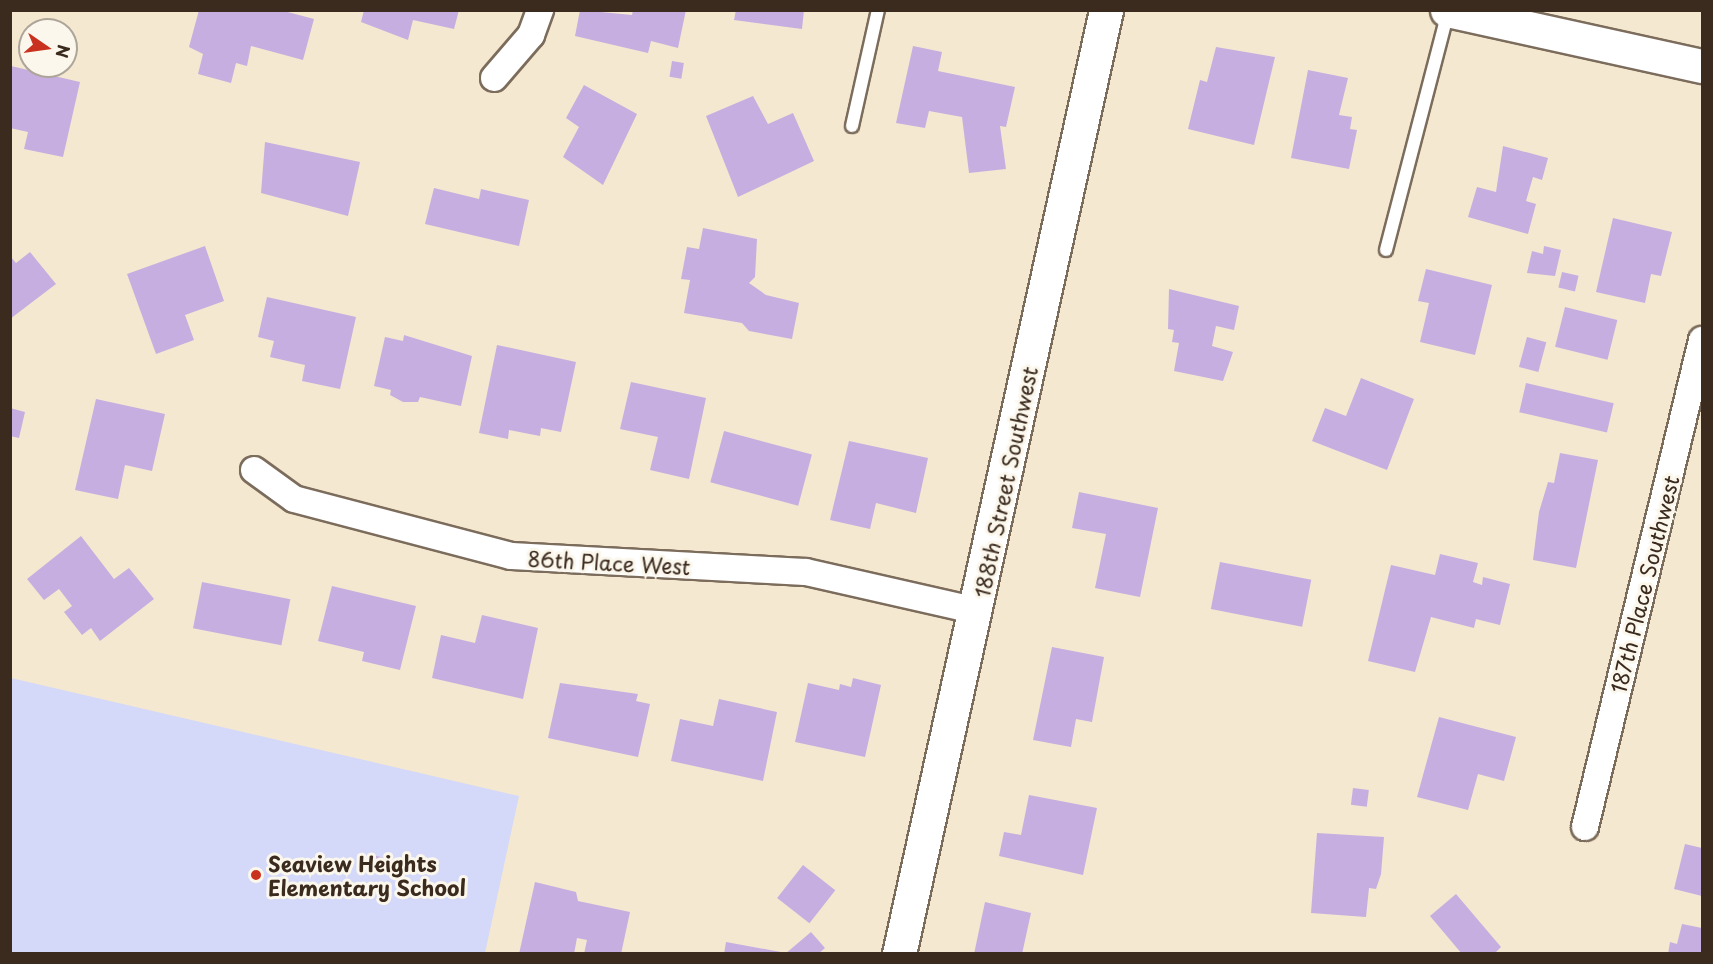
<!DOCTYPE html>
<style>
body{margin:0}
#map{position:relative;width:1713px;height:964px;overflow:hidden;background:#f4e8d0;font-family:"Playpen Sans",sans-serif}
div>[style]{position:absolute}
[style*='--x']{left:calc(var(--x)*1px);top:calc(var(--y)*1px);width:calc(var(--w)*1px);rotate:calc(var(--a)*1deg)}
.built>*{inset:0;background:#d4d8f9}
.building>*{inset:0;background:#c7aee0;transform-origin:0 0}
.roads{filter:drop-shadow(2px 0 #7c6c5c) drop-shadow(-2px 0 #7c6c5c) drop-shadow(0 2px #7c6c5c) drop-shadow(0 -2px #7c6c5c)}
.lane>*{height:12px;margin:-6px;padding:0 6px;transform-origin:6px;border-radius:6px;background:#fff}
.street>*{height:26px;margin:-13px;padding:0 13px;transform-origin:13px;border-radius:13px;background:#fff}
.secondary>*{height:33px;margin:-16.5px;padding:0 16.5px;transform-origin:16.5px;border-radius:16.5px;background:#fff}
.dots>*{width:16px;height:16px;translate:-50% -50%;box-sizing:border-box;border:3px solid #fbf7ec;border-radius:50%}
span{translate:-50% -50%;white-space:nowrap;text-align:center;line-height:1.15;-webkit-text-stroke:6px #fbf7ec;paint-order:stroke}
.street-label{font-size:21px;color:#3b2a1e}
.poi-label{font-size:21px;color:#3b2a1e;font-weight:700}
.left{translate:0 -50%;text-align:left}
.frame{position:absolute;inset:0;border:12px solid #3b2a1e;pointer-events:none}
.north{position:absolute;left:18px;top:18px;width:60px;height:60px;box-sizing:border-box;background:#fbf7ec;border:2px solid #aea59a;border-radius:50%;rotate:103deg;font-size:16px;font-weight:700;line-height:24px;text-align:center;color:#3b2a1e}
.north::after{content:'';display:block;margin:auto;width:21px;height:27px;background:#c8321e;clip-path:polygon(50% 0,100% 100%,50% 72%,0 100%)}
</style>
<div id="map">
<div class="built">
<div style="clip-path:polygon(11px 678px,519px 796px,485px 953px,11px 954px)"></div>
</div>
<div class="building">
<div style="clip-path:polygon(199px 10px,280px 10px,314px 19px,303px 60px,251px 46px,247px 66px,236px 63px,231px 83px,198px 74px,203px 54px,189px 47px)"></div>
<div style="clip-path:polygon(364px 10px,459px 10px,454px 29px,413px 20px,408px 40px,361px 22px)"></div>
<div style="clip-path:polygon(580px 10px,632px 15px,633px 10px,686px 10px,678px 48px,651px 41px,648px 53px,575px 36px)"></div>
<div style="clip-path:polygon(736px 10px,804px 10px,802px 29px,734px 20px)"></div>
<div style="clip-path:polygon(913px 46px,942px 52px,938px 71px,1015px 87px,1006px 127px,1000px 126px,1006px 169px,969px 173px,962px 117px,929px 111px,925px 128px,896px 123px)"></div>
<div style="clip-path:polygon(1216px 47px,1275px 57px,1254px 145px,1188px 129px,1200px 80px,1207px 82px)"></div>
<div style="left:672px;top:61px;width:12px;height:16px;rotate:9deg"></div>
<div style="clip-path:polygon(11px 66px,80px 82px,63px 157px,24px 149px,28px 132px,10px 128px)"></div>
<div style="clip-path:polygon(1308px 70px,1348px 78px,1339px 115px,1352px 117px,1350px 129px,1357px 130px,1349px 169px,1291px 158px)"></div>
<div style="clip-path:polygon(584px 85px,637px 114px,603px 185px,563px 157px,579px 127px,566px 118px)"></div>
<div style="clip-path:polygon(753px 96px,768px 124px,793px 113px,814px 161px,738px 197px,706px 116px)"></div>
<div style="clip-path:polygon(265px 142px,360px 162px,348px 216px,261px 193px)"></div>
<div style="clip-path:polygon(1503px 146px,1548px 158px,1542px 180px,1533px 177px,1526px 201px,1536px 204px,1528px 234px,1468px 217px,1477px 187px,1496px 192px)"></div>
<div style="clip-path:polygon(434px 188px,479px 199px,481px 189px,529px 200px,519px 246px,425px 224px)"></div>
<div style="clip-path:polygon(1613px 218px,1672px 232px,1661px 276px,1651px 274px,1645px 303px,1596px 292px)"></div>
<div style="clip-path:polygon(703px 228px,757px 239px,755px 277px,749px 283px,766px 295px,799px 303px,792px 339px,749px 331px,742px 323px,684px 313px,690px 280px,681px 279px,687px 247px,699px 249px)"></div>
<div style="clip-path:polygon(205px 246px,224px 301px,185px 315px,194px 340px,156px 354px,127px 274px)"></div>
<div style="clip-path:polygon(1544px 246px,1561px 250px,1555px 276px,1527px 273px,1532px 251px,1543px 254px)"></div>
<div style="clip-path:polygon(30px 252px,56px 284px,10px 319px,10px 256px,16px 263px)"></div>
<div style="clip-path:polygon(1426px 269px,1492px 285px,1475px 355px,1420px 342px,1429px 303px,1418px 301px)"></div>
<div style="left:1562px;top:272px;width:17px;height:16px;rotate:13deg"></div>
<div style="clip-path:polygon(1169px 289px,1239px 306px,1234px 330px,1216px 326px,1212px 346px,1233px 352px,1223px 381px,1174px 371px,1179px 343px,1172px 342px,1174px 330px,1168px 329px)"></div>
<div style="clip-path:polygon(267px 297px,356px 317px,340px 389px,302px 381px,305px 365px,270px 357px,274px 341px,258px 337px)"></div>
<div style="left:1565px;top:307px;width:54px;height:41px;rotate:14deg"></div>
<div style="clip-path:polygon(404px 335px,472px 356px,461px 406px,420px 397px,418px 402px,403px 402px,390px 395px,391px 390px,374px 386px,385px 337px,403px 341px)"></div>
<div style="left:1527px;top:337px;width:20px;height:31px;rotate:15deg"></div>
<div style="clip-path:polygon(497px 345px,576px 362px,561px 432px,541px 428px,540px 436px,509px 430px,508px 439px,479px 433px)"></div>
<div style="clip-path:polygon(1361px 378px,1414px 399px,1387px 470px,1312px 441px,1325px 408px,1346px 416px)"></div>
<div style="clip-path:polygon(631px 382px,706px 398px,689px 479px,650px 470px,658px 437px,620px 429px)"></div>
<div style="left:1526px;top:383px;width:90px;height:30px;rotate:13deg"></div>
<div style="clip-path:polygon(96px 399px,165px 414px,152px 471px,125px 465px,118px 499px,75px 490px)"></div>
<div style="clip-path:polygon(10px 408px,25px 412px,19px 438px,10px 436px)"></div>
<div style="left:724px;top:431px;width:91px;height:53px;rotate:15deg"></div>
<div style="clip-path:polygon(849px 441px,928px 458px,916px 513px,876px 503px,870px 529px,830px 520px)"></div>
<div style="clip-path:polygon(1560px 453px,1598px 460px,1576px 568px,1533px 560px,1539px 512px,1548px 482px,1554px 483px)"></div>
<div style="clip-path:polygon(1079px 492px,1158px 508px,1140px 597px,1095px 588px,1106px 534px,1072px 528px)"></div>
<div style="clip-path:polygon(81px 536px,114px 579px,129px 568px,154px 599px,100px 641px,91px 628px,82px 635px,64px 612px,72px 606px,59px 589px,44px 600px,27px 579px)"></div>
<div style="clip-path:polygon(1440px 554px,1478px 563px,1473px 582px,1482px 585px,1483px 577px,1510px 584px,1500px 625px,1476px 619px,1474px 628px,1431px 617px,1415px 672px,1368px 661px,1391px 565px,1435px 575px)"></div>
<div style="left:1220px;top:562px;width:93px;height:48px;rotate:11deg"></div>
<div style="left:202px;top:582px;width:90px;height:47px;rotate:11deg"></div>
<div style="clip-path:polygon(332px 586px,416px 606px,400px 670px,362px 661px,364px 652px,318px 641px)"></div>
<div style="clip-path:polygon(482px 615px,538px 628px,523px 699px,432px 678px,441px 635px,475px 643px)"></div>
<div style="clip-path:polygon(1052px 647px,1104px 657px,1092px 722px,1076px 719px,1071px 747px,1033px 740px)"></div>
<div style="clip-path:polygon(853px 678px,881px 685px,865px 757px,795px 742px,808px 683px,839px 690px,840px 684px,851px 687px)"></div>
<div style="clip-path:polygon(560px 683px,638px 694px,636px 701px,650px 704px,638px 757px,548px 738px)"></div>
<div style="clip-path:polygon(719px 699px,777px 712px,763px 781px,671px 761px,680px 719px,713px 726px)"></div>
<div style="clip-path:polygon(1439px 717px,1516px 737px,1504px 781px,1478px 774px,1468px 810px,1417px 797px)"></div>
<div style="left:1353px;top:788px;width:16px;height:17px;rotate:7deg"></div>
<div style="clip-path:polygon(1029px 795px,1097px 808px,1083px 875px,999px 856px,1004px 832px,1021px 835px)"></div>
<div style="clip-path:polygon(1317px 833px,1384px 837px,1381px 874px,1376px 889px,1369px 888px,1366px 917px,1311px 913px)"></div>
<div style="clip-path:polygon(1685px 844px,1702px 848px,1702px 896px,1674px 889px)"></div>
<div style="left:373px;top:855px;width:30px;height:15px;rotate:15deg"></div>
<div style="left:803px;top:865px;width:41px;height:42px;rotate:38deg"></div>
<div style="clip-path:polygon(535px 882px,576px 892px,578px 901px,630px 912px,621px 954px,584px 954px,587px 940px,577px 938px,574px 954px,519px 954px)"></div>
<div style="clip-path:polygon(1456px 894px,1501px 947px,1494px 954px,1462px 954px,1430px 916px)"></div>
<div style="clip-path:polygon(985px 902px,1031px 913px,1022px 954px,974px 954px)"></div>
<div style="clip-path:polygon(1682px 924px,1702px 928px,1702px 954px,1668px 954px,1670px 942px,1677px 944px)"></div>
<div style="clip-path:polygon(811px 932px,825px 948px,818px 954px,785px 954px)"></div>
<div style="clip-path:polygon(726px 942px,781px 952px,781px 954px,724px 954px)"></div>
</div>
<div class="roads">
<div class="lane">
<div style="--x:852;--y:126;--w:119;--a:-77.4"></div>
<div style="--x:1386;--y:250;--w:246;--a:-75.4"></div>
</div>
<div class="street">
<div style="--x:494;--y:78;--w:57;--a:-49.3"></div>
<div style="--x:531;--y:35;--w:27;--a:-70"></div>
<div style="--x:254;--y:470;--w:49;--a:35.9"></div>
<div style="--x:294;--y:499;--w:224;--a:14.7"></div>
<div style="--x:511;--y:556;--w:295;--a:3.1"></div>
<div style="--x:806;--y:572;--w:175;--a:12.8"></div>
<div style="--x:1585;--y:827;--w:501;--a:-76.49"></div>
</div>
<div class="secondary">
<div style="--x:1447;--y:10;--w:261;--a:12.4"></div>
<div style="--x:899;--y:954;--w:966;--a:-77.63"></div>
</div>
</div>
<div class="dots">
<div style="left:256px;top:875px;background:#c8321e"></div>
</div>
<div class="street-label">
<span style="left:1005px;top:482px;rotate:-78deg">188th Street Southwest</span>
<span style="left:609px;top:562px;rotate:3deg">86th Place West</span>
<span style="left:1644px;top:584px;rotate:-76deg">187th Place Southwest</span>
</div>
<div class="poi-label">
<span class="left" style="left:268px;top:875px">Seaview Heights<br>Elementary School</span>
</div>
<div class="frame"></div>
<div class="north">N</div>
</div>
